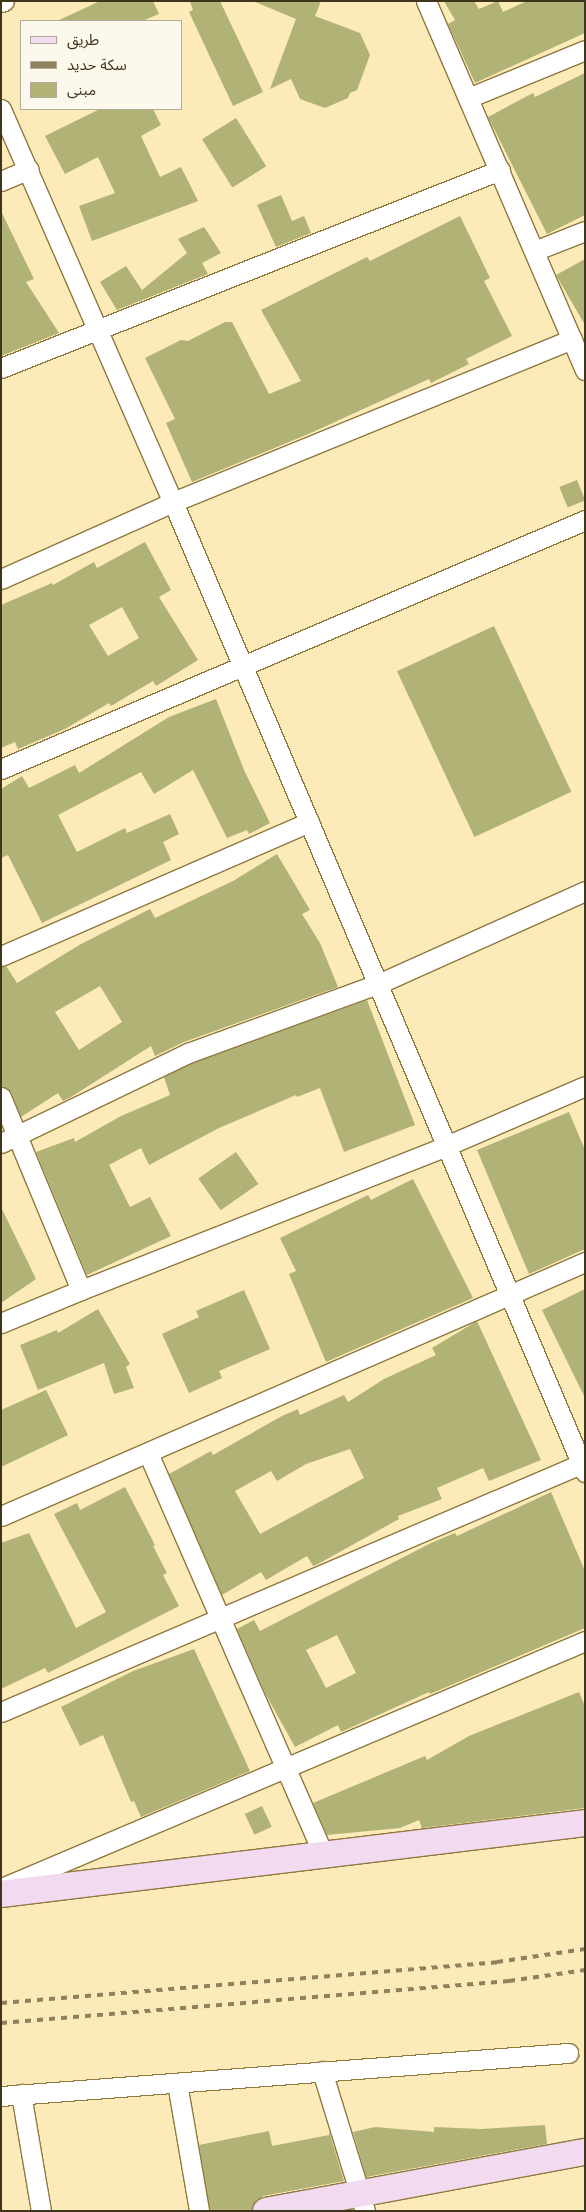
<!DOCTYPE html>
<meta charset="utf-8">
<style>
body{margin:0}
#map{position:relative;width:586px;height:2212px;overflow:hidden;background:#fdeab9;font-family:"Space Grotesk","Noto Sans Arabic",sans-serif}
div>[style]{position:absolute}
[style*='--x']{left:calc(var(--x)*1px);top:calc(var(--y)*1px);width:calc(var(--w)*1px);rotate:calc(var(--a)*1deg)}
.building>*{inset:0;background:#b1b275;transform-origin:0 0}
.roads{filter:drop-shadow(1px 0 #8f783e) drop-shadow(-1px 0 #8f783e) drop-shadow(0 1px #8f783e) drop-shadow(0 -1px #8f783e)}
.street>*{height:19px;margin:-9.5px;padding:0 9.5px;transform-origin:9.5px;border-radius:9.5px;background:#fff}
.secondary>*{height:26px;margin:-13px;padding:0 13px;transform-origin:13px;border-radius:13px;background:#f2daf0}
.rail>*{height:4px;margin-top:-2px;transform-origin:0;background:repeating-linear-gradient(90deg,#8f815e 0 6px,transparent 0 12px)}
span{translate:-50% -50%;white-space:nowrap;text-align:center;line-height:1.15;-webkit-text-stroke:5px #fdf8ec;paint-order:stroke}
.frame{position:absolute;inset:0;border:2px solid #3f351c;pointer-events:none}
.legend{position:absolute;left:20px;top:20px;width:162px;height:90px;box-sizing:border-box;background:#fdf8ec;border:1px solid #b1aa99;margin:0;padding:6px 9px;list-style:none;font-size:15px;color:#3f351c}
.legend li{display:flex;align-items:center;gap:10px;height:25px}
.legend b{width:25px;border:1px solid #b1aa99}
</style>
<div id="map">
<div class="building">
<div style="clip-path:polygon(100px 1px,153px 1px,159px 14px,142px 21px,57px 21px)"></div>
<div style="clip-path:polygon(190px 1px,220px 1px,263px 92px,233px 106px,189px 12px,193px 10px)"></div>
<div style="clip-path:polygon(253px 1px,321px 1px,315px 16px,360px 33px,370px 55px,357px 90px,350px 93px,348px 98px,325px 108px,300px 99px,291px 79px,270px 89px,296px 19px)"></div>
<div style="clip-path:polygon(444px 1px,474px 1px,479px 9px,498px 1px,503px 12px,527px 1px,585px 1px,585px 33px,475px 83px,448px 24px,455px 20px)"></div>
<div style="clip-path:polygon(585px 73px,585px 215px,547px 234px,488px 117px,533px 93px,535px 97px)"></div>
<div style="clip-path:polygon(100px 109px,153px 109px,161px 125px,141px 136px,160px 177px,181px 167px,198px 201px,92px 241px,79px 206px,115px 193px,98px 157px,65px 174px,45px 136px)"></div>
<div style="left:236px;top:118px;width:57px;height:40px;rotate:58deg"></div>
<div style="clip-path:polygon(281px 195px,292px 221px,304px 216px,311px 233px,276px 247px,257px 205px)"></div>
<div style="clip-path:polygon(1px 211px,34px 279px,26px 282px,59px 333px,1px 356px)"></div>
<div style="clip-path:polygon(460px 216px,490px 278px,484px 281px,512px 336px,466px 359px,469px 364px,431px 383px,429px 379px,313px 432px,192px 482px,166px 423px,175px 419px,145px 358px,181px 340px,188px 341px,225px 322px,232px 322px,269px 394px,301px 381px,261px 310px,367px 257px,370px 261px)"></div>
<div style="clip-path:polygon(204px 227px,221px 253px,202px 263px,208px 274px,117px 310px,100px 282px,126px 266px,142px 290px,187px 253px,178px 239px)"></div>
<div style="clip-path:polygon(585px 259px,585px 325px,556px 275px)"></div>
<div style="left:577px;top:480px;width:22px;height:19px;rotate:68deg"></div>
<div style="clip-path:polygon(evenodd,145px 542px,171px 590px,159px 597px,198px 660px,156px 686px,153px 681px,111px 706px,109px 703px,65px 729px,18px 749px,15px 742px,1px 748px,1px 605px,52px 583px,53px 585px,94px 562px,97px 568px,145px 542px,122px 607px,139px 638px,108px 656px,89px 625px,122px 607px)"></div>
<div style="left:494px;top:626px;width:183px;height:107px;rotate:65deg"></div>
<div style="clip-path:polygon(216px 699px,244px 770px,270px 823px,249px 834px,247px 830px,227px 838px,193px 770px,154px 794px,141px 772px,58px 815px,77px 852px,125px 828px,127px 833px,170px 814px,179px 834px,163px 842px,171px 860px,42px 923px,8px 855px,1px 858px,1px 789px,22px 776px,29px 788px,75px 765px,79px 773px,169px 717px)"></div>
<div style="clip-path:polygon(evenodd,277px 854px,310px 910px,302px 914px,320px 943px,338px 987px,184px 1042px,155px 1056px,151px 1046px,71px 1097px,63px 1101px,58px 1093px,21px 1117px,11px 1092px,1px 1086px,1px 967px,6px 966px,17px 983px,81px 944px,150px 909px,155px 918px,233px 881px,277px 854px,100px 986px,122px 1022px,79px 1050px,55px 1012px,100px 986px)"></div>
<div style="clip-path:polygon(367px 1000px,415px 1125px,344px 1152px,320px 1088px,297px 1097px,296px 1095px,219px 1128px,149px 1165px,141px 1148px,109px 1165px,130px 1207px,150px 1197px,171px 1236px,87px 1275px,36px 1152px,74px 1138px,75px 1142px,121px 1116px,170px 1095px,164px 1077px,192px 1063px)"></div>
<div style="clip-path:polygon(569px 1112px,585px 1150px,585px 1249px,529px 1274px,477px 1150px)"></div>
<div style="left:236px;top:1152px;width:39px;height:46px;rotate:55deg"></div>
<div style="clip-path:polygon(413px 1179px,473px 1298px,326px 1362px,289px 1274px,296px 1271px,280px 1238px,368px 1195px,371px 1200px)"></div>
<div style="clip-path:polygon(1px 1207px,36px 1279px,1px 1303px)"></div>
<div style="clip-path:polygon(585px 1289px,585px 1398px,542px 1310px)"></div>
<div style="clip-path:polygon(244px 1290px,270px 1349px,219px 1371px,222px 1378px,189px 1393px,162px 1334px,199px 1317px,196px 1311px)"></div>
<div style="clip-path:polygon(98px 1309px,130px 1364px,126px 1367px,134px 1388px,114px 1394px,104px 1363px,38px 1390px,20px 1345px,57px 1330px,58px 1333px)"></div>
<div style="clip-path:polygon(evenodd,477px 1321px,541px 1460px,489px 1481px,483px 1468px,437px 1488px,442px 1499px,398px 1516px,399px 1519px,318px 1564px,313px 1566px,307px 1556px,266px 1580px,261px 1572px,222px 1595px,169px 1474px,211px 1451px,213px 1455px,282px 1416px,298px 1409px,300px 1415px,344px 1395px,348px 1402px,384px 1379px,436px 1355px,432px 1348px,477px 1321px,350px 1449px,364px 1478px,260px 1534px,235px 1491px,271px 1471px,277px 1481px,306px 1464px,350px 1449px)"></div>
<div style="clip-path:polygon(46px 1390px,68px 1435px,1px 1467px,1px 1410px)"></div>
<div style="clip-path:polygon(125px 1487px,155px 1545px,153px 1546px,167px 1573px,163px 1575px,179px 1606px,48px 1673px,45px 1668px,1px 1689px,1px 1543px,29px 1533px,76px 1628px,106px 1612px,54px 1514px,77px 1503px,80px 1510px)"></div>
<div style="clip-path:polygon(evenodd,551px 1492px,585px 1571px,585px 1628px,430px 1694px,429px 1692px,341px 1732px,338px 1725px,295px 1747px,265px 1693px,237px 1629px,254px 1620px,260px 1631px,431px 1543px,455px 1533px,457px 1536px,551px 1492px,337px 1635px,356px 1673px,326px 1688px,306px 1650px,337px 1635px)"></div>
<div style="clip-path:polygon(194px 1649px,250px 1771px,141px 1817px,134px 1801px,131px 1802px,103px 1735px,80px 1746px,61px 1707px,133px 1671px)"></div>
<div style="clip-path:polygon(579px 1692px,585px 1706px,585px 1808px,422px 1828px,419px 1820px,400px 1828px,327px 1835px,313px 1803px,425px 1756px,427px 1760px,469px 1736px)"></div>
<div style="left:262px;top:1806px;width:23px;height:19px;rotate:65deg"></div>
<div style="clip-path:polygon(545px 2125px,547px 2144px,366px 2177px,353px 2132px,375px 2127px,434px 2132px,434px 2127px,481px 2129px)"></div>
<div style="clip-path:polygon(269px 2131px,272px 2146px,329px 2135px,329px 2131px,344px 2181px,263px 2196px,256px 2200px,251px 2211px,210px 2211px,199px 2145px)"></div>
</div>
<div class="roads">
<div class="street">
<div style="--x:426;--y:1;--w:402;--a:66.7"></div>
<div style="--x:1;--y:2;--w:3;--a:-18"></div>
<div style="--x:468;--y:98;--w:126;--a:-22.3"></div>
<div style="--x:1;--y:109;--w:429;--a:66.4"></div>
<div style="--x:173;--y:502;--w:1054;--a:66.99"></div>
<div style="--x:1;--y:181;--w:30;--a:-23"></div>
<div style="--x:534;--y:251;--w:55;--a:-21.4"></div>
<div style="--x:1;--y:368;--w:537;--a:-21.64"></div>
<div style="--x:1;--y:579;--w:188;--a:-24.1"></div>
<div style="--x:173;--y:502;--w:431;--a:-22.2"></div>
<div style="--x:1;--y:769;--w:635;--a:-23.09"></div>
<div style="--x:1;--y:956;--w:336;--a:-23.5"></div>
<div style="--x:1;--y:1097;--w:209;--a:67.5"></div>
<div style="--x:81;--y:1290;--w:87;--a:157.6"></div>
<div style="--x:1;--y:1143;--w:208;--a:-25.7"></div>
<div style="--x:188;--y:1053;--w:202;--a:-20"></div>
<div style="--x:378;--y:984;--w:227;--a:-24.2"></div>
<div style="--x:81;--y:1290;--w:392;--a:-21.5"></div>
<div style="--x:446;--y:1146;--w:151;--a:-23.3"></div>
<div style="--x:148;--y:1453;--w:438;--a:66.4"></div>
<div style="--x:1;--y:1516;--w:637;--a:-23.51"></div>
<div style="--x:1;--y:1712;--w:635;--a:-23.17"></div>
<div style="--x:4;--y:1887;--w:631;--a:-22.95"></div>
<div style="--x:322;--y:2071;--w:146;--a:72.9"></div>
<div style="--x:177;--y:2083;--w:130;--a:80.2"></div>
<div style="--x:21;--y:2094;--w:119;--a:80.3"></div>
<div style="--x:1;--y:2096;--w:569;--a:-4.34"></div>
</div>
<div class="secondary">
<div style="--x:1;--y:1894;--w:588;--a:-6.93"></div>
<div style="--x:266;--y:2211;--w:324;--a:-10.5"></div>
</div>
</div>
<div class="rail">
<div style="--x:1;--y:2003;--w:498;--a:-4.7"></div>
<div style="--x:497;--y:1962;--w:89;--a:-8.4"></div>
<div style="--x:1;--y:2023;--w:510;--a:-4.73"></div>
<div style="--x:509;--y:1981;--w:77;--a:-8.2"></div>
</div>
<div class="frame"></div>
<ul class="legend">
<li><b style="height:6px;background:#f2daf0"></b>طريق</li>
<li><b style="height:6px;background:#8f815e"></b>سكة حديد</li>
<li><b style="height:14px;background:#b1b275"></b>مبنى</li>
</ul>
</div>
